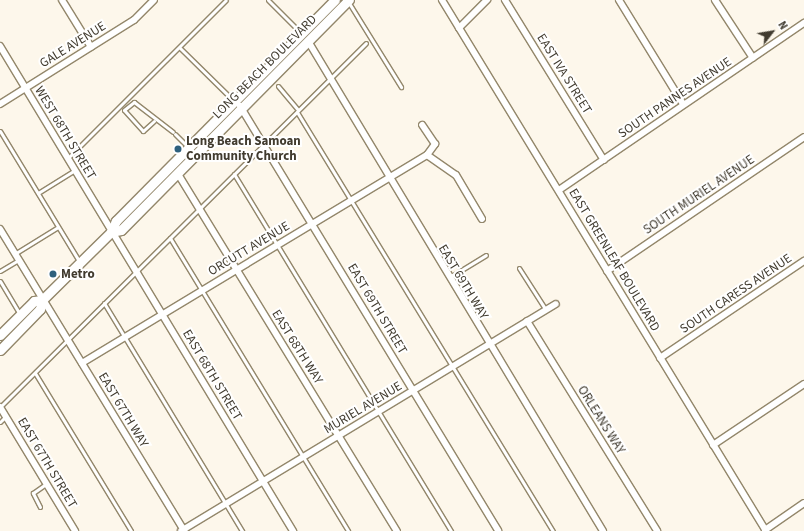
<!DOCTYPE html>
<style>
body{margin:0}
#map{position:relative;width:804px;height:531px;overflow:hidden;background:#fdf7eb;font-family:"Source Sans 3",sans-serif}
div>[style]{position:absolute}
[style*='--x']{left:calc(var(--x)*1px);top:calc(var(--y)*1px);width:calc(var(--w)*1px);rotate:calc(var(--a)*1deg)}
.roads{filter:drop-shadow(1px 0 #93876b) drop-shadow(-1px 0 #93876b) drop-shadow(0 1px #93876b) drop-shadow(0 -1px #93876b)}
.service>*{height:3px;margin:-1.5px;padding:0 1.5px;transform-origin:1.5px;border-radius:1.5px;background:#fff}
.minor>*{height:6px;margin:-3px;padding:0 3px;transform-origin:3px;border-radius:3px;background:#fff}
.primary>*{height:9px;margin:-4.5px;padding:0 4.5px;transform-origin:4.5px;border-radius:4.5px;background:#fff}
.dots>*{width:11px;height:11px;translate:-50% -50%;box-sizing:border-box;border:2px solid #fff;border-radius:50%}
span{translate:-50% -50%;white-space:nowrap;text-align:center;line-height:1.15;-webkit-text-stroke:4px #fff;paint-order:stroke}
.street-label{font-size:13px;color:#413b2f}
.poi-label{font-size:13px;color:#413b2f;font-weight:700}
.left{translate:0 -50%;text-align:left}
.north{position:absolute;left:752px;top:12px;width:40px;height:40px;-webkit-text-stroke:3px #fff;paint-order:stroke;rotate:59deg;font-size:11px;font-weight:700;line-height:16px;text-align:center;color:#413b2f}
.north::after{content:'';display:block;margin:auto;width:14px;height:18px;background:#413b2f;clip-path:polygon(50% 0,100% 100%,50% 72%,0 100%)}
</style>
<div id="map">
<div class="roads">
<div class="service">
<div style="--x:268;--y:0;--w:47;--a:45"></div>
<div style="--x:349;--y:3;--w:99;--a:58.2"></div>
<div style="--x:180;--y:48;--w:74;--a:44.5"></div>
<div style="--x:278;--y:86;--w:31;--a:50"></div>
<div style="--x:297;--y:112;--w:491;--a:58.6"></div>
<div style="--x:154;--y:121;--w:15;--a:138"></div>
<div style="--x:143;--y:131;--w:28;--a:-132"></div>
<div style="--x:124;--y:110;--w:13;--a:-39"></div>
<div style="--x:134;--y:102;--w:49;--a:37.6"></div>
<div style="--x:0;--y:131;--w:152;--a:58.7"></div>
<div style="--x:175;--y:134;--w:17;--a:45"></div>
<div style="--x:68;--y:158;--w:223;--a:-45"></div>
<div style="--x:234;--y:174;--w:418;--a:58.7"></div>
<div style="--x:38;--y:193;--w:44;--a:-31.9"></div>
<div style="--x:170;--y:238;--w:343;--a:58.7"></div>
<div style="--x:16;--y:253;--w:49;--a:-31.8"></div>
<div style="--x:519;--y:268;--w:50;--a:57.3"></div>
<div style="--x:0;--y:271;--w:21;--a:-31"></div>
<div style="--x:450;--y:277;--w:42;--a:-31.4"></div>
<div style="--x:0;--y:281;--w:39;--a:59"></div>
<div style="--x:104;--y:303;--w:267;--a:58.8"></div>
<div style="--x:35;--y:373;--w:185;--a:58.7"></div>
<div style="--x:0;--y:407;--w:516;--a:-44.84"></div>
<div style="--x:0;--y:422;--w:8;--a:-45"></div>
<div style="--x:40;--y:507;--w:16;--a:-117"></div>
<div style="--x:33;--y:493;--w:16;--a:-35"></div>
</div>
<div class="minor">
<div style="--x:62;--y:0;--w:55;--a:58.3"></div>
<div style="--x:442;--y:0;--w:622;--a:58.61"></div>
<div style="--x:505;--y:0;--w:188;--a:58.3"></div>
<div style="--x:619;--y:0;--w:122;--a:58.4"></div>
<div style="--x:715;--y:0;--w:69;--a:56.8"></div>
<div style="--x:459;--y:28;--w:40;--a:-45"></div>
<div style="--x:308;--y:41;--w:572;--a:58.95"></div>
<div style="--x:0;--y:46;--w:567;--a:58.86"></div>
<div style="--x:0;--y:104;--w:158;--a:-32.1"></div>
<div style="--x:134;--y:20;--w:28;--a:-45"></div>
<div style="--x:240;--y:106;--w:497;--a:58.7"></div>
<div style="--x:427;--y:155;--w:35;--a:35"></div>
<div style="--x:456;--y:175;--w:51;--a:59.4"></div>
<div style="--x:178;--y:174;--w:419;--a:58.5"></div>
<div style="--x:559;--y:190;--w:297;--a:-34.3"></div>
<div style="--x:0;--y:229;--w:354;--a:58.6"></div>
<div style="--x:607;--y:271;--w:238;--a:-34.2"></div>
<div style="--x:527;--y:321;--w:247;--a:58.2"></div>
<div style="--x:660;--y:358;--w:174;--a:-34"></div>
<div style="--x:82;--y:363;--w:403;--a:-31.1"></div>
<div style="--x:427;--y:155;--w:14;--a:-54"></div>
<div style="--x:435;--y:144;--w:23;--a:-124"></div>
<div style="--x:0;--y:407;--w:145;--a:58.8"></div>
<div style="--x:713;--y:445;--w:110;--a:-33.8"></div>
<div style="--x:765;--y:530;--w:47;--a:-34.7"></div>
<div style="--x:181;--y:531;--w:438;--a:-31.2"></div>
</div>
<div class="primary">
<div style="--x:111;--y:232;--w:10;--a:-11"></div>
<div style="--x:121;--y:230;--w:324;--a:-45.3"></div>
<div style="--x:0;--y:335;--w:48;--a:-45"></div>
<div style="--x:34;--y:301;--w:8;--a:-7"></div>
<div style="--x:0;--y:350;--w:57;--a:-45.7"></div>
<div style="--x:40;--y:309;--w:9;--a:-77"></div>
<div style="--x:42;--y:300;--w:97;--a:-44.6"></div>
<div style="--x:111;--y:232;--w:12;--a:-66"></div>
<div style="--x:116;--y:221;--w:311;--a:-45.3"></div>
</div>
</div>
<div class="dots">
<div style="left:178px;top:149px;background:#2e607d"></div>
<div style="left:53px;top:274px;background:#2e607d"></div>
</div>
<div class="street-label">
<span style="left:73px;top:45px;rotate:-32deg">GALE AVENUE</span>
<span style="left:265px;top:67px;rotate:-45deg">LONG BEACH BOULEVARD</span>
<span style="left:564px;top:74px;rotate:58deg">EAST IVA STREET</span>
<span style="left:675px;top:98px;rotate:-34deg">SOUTH PANNES AVENUE</span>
<span style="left:65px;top:133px;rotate:59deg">WEST 68TH STREET</span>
<span style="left:699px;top:195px;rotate:-34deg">SOUTH MURIEL AVENUE</span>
<span style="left:249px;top:249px;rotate:-31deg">ORCUTT AVENUE</span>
<span style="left:614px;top:260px;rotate:59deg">EAST GREENLEAF BOULEVARD</span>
<span style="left:463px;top:282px;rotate:59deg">EAST 69TH WAY</span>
<span style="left:736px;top:294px;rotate:-34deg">SOUTH CARESS AVENUE</span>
<span style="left:377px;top:309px;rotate:59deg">EAST 69TH STREET</span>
<span style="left:297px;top:347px;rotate:58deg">EAST 68TH WAY</span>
<span style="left:212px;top:375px;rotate:59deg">EAST 68TH STREET</span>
<span style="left:363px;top:408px;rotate:-31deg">MURIEL AVENUE</span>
<span style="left:123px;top:410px;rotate:59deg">EAST 67TH WAY</span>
<span style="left:601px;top:420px;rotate:58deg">ORLEANS WAY</span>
<span style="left:47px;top:463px;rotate:59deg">EAST 67TH STREET</span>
</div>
<div class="poi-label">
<span class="left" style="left:186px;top:149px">Long Beach Samoan<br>Community Church</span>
<span class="left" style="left:61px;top:274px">Metro</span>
</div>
<div class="north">N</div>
</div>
